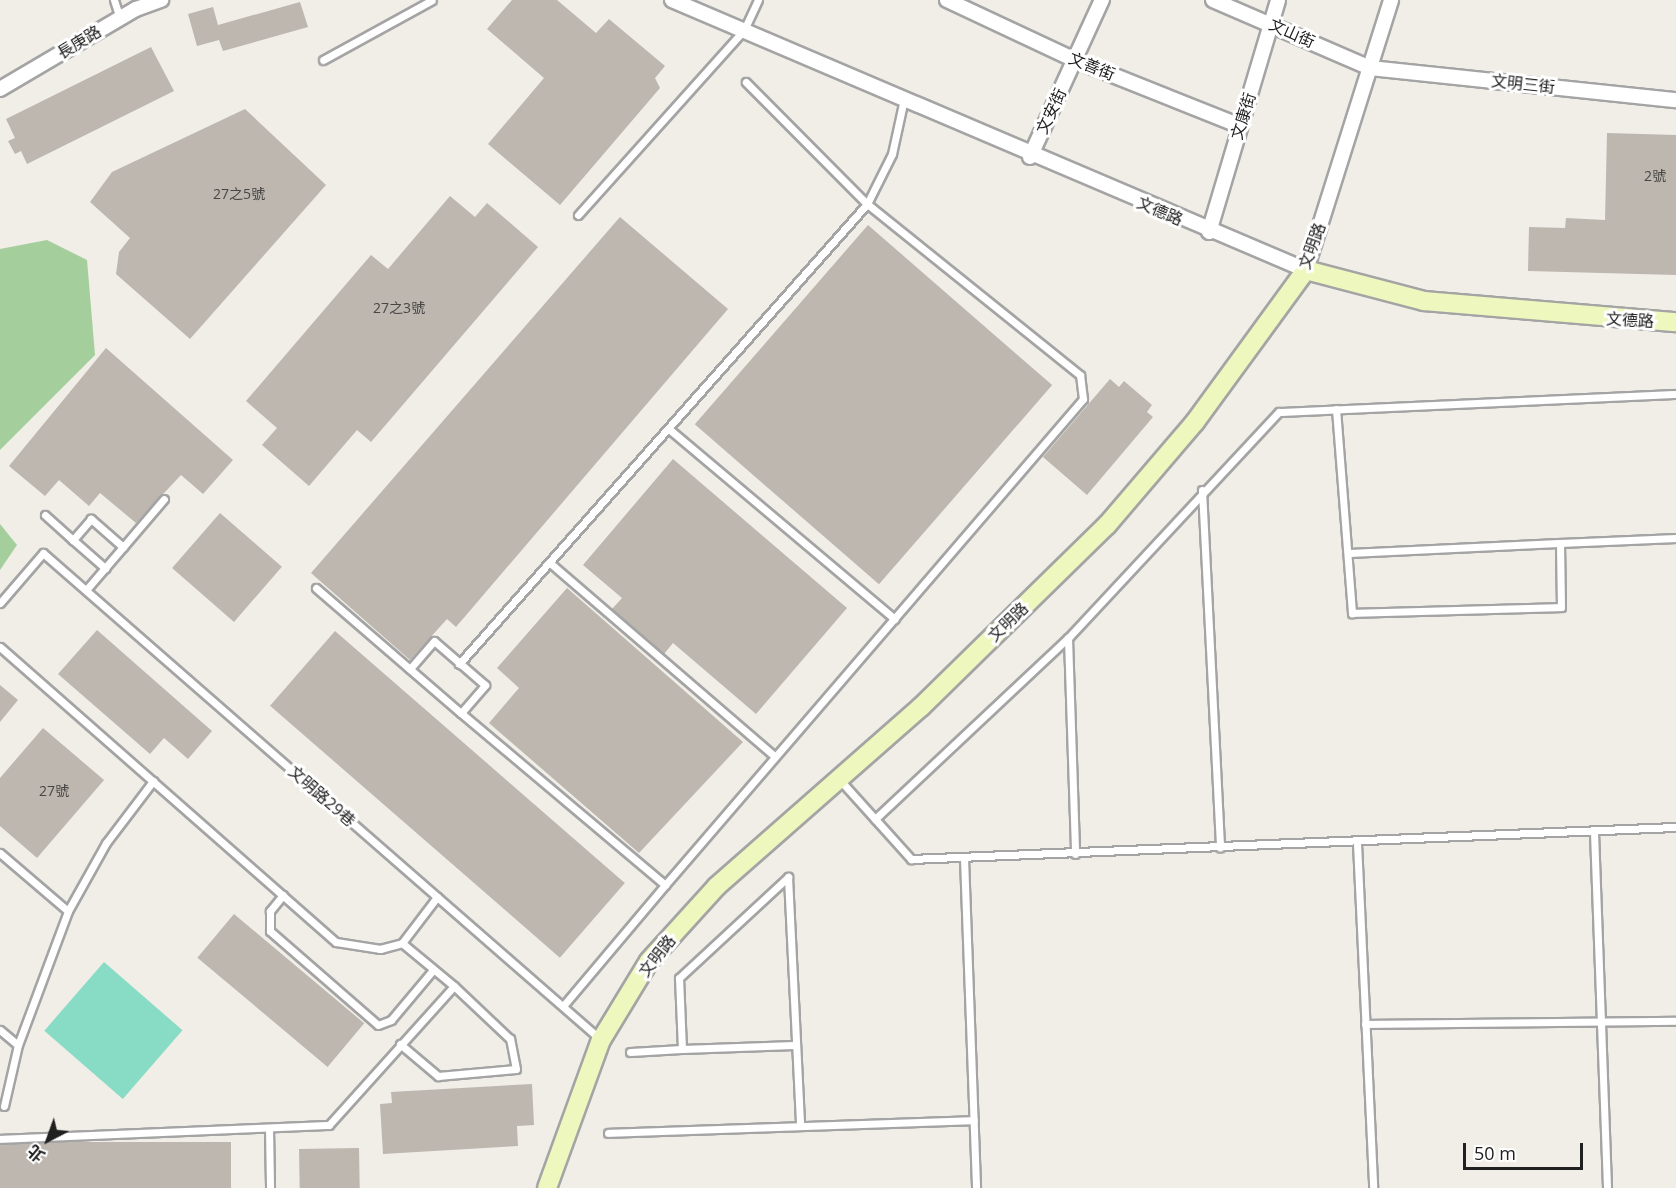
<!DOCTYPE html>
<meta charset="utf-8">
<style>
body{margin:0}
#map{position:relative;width:1676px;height:1188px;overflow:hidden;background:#f0eee7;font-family:"Open Sans","Noto Sans TC",sans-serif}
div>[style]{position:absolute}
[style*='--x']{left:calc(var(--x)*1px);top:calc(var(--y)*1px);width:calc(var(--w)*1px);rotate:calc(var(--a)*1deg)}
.forest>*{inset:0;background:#a5ce9d}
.pitch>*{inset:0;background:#88dcc5;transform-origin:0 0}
.building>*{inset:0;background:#bdb7b0;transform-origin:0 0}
.roads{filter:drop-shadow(2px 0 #a4a4a4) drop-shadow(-2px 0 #a4a4a4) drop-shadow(0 2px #a4a4a4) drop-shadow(0 -2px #a4a4a4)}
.lane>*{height:7px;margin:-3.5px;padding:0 3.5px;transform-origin:3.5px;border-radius:3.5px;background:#fff}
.street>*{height:14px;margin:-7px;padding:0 7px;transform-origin:7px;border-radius:7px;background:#fff}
.secondary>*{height:18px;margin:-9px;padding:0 9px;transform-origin:9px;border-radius:9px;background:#eef7bd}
span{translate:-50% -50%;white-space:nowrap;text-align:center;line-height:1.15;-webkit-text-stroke:6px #fff;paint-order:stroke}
.number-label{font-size:14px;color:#474644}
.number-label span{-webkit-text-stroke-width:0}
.street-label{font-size:16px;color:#202020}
.north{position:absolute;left:18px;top:1110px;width:60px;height:60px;-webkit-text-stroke:4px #fff;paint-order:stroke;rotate:221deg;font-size:16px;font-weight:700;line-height:24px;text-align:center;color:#202020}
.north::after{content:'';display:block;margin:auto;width:21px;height:27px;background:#202020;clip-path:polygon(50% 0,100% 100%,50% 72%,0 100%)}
.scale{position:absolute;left:1463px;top:1143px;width:120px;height:27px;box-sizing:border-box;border:3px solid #202020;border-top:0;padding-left:8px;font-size:18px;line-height:21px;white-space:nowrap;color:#202020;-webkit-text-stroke:4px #fff;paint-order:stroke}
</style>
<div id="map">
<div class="forest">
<div style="clip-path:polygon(47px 240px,87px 260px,95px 355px,0 450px,0 249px)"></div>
<div style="clip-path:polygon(0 524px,17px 545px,0 570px)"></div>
</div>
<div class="pitch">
<div style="left:104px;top:962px;width:104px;height:91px;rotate:41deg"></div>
</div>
<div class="building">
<div style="clip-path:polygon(512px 0,557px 0,596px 33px,609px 19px,665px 66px,655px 78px,660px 88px,560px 205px,488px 144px,544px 78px,487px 29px)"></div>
<div style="clip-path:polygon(300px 2px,308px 27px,223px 51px,219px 40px,197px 46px,188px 14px,213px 7px,218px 25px)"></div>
<div style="clip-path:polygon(151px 47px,174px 91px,27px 164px,21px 151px,15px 154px,8px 141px,15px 138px,6px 119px)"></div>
<div style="clip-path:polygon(245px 109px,326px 185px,190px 339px,116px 274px,119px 252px,130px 238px,90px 202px,112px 172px)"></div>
<div style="clip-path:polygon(1607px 133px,1676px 135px,1676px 275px,1528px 271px,1529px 227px,1565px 228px,1566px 218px,1605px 220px)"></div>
<div style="clip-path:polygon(450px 196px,475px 217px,487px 203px,538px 247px,371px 442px,357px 430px,309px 486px,262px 445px,277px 428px,246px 401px,371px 255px,388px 269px)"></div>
<div style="clip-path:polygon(620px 217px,728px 309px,456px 627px,447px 619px,410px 660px,311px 573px)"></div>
<div style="left:868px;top:225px;width:244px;height:264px;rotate:41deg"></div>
<div style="clip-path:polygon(106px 348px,233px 460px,203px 494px,181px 475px,136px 523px,100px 493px,89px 506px,59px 480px,45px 496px,9px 466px)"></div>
<div style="clip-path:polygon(1110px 379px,1119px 387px,1124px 381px,1152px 405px,1147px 412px,1153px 417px,1087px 495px,1043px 457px)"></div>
<div style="clip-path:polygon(673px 459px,847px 608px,756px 714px,673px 643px,664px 654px,612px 609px,622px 598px,583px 565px)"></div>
<div style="left:220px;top:513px;width:82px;height:73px;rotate:41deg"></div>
<div style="clip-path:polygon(567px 588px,743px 742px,639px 853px,489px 723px,519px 688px,497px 668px)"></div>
<div style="clip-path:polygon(97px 630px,212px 731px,188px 759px,164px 738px,150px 754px,58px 674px)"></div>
<div style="left:335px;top:631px;width:384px;height:99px;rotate:41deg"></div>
<div style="clip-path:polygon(0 685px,18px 700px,0 722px)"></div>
<div style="clip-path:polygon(43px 728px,104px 780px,37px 858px,0 826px,0 778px)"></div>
<div style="left:234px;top:914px;width:170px;height:57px;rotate:40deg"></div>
<div style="clip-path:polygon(532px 1084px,534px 1125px,517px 1126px,518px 1146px,383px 1154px,380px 1104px,392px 1103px,391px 1092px)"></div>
<div style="left:231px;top:1142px;width:46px;height:231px;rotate:90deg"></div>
<div style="left:359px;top:1148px;width:40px;height:60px;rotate:89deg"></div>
</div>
<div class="roads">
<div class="lane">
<div style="--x:114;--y:0;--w:19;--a:72"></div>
<div style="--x:323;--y:60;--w:124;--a:-28.8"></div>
<div style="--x:578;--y:215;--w:249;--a:-48.1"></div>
<div style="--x:744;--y:30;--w:33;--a:-65"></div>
<div style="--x:1336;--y:409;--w:205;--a:85.5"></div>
<div style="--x:1352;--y:613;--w:209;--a:-1.6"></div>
<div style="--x:1561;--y:607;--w:64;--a:-90.9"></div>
<div style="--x:1560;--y:543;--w:116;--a:-2.5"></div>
<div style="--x:669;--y:429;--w:295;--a:40.1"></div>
<div style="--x:1202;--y:490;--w:358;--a:87.1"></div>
<div style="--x:45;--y:515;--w:38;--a:42"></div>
<div style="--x:123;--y:547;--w:63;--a:-49.5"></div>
<div style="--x:1348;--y:553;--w:212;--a:-2.7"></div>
<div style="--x:550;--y:563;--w:296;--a:40.7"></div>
<div style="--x:316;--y:588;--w:191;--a:40.8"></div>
<div style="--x:461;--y:713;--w:37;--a:-49"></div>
<div style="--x:485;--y:685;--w:67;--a:-139.2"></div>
<div style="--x:434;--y:641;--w:37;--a:131"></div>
<div style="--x:86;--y:590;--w:57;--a:-49.3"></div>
<div style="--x:123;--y:547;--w:43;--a:-138.8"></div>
<div style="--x:91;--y:519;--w:28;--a:131"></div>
<div style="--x:73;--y:540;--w:43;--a:41.2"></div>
<div style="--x:0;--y:603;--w:66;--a:-49.3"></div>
<div style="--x:43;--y:553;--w:741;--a:41.11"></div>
<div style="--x:1068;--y:638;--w:216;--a:88.1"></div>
<div style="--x:0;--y:647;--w:447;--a:41.3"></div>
<div style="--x:336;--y:942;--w:45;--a:9"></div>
<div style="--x:380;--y:949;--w:23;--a:-15"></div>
<div style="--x:402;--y:943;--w:67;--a:39.6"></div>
<div style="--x:454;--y:986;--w:187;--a:132"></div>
<div style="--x:329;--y:1125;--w:329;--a:177.6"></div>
<div style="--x:459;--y:664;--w:615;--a:-48.43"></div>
<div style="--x:867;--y:204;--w:56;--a:-63.4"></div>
<div style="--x:892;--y:154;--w:56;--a:-77.7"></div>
<div style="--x:461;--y:713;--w:267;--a:40.1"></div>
<div style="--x:665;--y:885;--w:158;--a:130.1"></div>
<div style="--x:839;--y:779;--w:108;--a:48"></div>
<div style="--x:911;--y:859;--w:766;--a:-2.4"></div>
<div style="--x:875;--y:819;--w:265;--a:-43.2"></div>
<div style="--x:1068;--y:638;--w:309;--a:-47"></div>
<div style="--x:1279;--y:412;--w:397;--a:-2.6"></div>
<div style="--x:1594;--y:832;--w:356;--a:87.9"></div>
<div style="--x:1357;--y:843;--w:345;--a:87.3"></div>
<div style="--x:0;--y:853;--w:89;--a:40.5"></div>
<div style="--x:964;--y:858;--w:330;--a:87.9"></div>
<div style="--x:665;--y:885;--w:641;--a:-49.3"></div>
<div style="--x:1083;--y:399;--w:24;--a:-97"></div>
<div style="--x:1080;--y:375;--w:273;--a:-141.2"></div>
<div style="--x:867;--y:204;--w:172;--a:-134.8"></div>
<div style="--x:283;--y:895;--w:21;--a:129"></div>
<div style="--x:270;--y:911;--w:20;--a:90"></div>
<div style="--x:270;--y:931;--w:143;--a:41"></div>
<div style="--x:378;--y:1025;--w:14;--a:-21"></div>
<div style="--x:391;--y:1020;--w:65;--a:-50"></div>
<div style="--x:402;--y:943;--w:58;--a:-52.7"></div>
<div style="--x:1365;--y:1024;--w:311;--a:-0.6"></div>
<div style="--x:0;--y:1030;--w:23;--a:40"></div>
<div style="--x:400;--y:1044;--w:50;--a:40.1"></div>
<div style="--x:438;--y:1076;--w:78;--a:-5.1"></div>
<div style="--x:516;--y:1069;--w:31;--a:-101"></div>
<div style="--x:510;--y:1039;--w:77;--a:-136.6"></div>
<div style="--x:794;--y:1045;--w:112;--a:178"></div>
<div style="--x:682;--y:1049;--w:71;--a:-92.4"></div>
<div style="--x:679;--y:978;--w:149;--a:-42.8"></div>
<div style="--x:788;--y:877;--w:249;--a:87.2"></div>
<div style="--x:630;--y:1052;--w:52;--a:-3.3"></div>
<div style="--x:4;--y:1106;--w:63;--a:-77.1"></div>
<div style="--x:18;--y:1045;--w:143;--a:-69.5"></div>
<div style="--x:68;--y:911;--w:78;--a:-60.8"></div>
<div style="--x:106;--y:843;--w:78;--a:-52.8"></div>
<div style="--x:269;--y:1128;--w:60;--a:89"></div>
<div style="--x:608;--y:1133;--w:366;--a:-2"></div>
</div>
<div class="street">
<div style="--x:672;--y:0;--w:689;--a:23.07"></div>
<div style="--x:1306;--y:270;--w:283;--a:-72.5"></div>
<div style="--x:947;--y:0;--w:141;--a:25.1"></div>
<div style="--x:1075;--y:60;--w:178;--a:21.8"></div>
<div style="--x:1213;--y:0;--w:171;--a:23.4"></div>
<div style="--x:1370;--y:68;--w:308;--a:6"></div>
<div style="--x:0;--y:89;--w:158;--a:-30.5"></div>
<div style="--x:136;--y:9;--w:27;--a:-20"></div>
<div style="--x:1030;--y:157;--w:173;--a:-65.4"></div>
<div style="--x:1209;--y:232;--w:242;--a:-73.4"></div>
</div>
<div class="secondary">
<div style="--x:547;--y:1188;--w:158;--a:-70"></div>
<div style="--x:601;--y:1040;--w:92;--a:-58.7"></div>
<div style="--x:649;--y:961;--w:101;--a:-47.8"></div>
<div style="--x:717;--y:886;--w:271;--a:-41.3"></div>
<div style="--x:921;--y:707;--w:260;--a:-44.4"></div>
<div style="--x:1107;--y:525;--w:135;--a:-49.5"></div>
<div style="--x:1195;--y:422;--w:188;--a:-53.9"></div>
<div style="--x:1306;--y:270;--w:122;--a:14.7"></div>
<div style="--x:1424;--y:301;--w:253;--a:4.8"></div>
</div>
</div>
<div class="number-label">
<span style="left:1655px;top:176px">2號</span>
<span style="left:239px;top:194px">27之5號</span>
<span style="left:399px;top:308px">27之3號</span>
<span style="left:54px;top:791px">27號</span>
</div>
<div class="street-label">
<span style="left:1292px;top:33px;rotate:24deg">文山街</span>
<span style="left:79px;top:42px;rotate:-31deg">長庚路</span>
<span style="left:1092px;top:66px;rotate:22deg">文善街</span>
<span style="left:1523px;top:84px;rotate:6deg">文明三街</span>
<span style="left:1051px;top:111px;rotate:-65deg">文安街</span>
<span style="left:1243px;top:116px;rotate:-73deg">文康街</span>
<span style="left:1160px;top:211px;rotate:23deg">文德路</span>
<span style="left:1312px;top:246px;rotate:-70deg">文明路</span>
<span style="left:1630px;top:320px;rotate:3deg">文德路</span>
<span style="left:1008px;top:622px;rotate:-44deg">文明路</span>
<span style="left:322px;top:796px;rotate:41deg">文明路29巷</span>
<span style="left:657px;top:956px;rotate:-52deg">文明路</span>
</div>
<div class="north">北</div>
<div class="scale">50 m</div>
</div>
